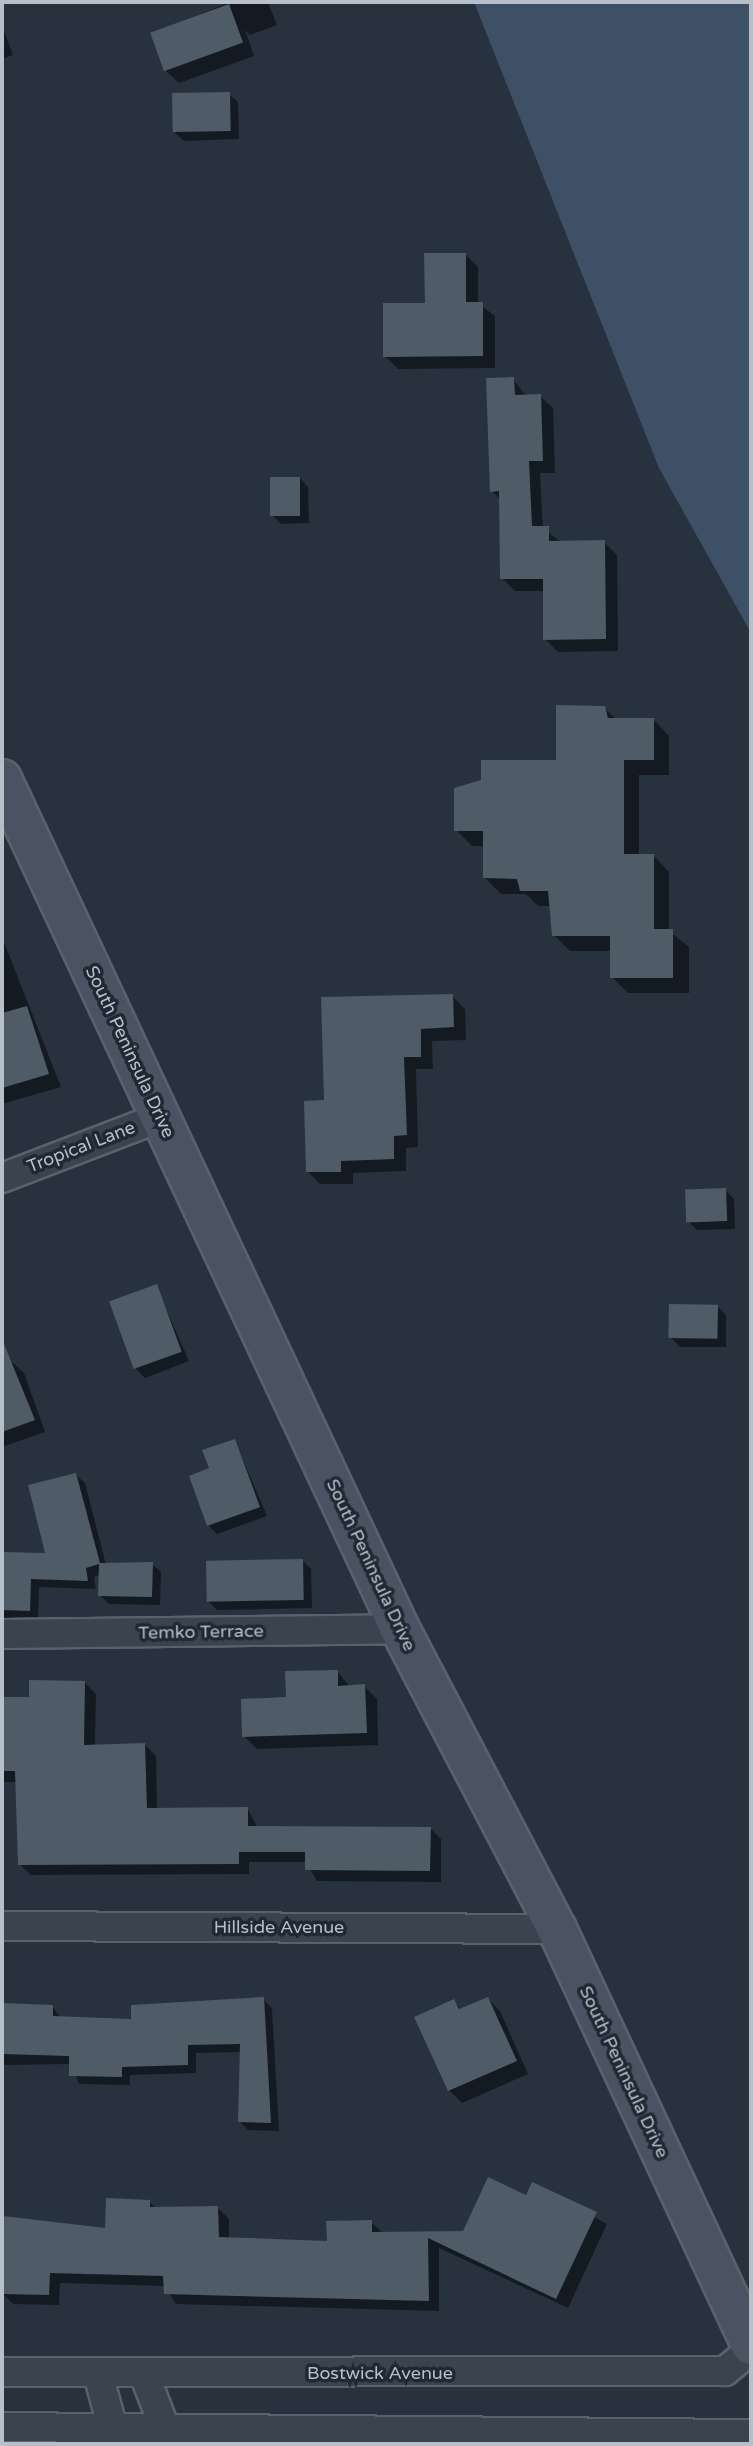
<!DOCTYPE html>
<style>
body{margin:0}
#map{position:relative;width:753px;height:2446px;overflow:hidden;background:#27323e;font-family:"Varela Round",sans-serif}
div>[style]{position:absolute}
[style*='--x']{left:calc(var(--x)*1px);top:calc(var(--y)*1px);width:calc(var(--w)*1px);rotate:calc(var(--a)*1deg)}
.water>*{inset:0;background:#3e5065}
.shadow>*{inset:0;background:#0007}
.building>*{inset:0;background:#505b68;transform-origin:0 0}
.roads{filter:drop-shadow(2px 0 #59626c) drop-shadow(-2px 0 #59626c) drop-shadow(0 2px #59626c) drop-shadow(0 -2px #59626c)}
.minor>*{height:28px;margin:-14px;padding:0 14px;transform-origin:14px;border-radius:14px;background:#3b444e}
.secondary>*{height:38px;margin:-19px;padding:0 19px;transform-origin:19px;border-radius:19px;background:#495361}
span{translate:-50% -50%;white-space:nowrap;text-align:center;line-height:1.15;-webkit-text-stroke:7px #202933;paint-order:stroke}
.street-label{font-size:18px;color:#b7bfc9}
.frame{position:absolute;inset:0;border:4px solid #b7bfc9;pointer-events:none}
</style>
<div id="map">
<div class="water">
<div style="clip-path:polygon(474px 2px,751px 2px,751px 633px,659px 468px)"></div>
</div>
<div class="shadow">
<div style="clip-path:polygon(230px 2px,268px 2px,277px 25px,250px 35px,245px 30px,254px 56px,179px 83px,166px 71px,153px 34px)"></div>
<div style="clip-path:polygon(2px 26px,13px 55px,2px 59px)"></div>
<div style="clip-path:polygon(229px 94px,238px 102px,239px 139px,184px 141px,175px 133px)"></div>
<div style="clip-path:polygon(465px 254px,478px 267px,478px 303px,495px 316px,495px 368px,398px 369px,385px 356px)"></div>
<div style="clip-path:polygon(513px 379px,526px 396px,540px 396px,553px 408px,555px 473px,540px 473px,543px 528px,561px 542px,604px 542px,617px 555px,618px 651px,558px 652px,545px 639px,545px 591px,515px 591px,502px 578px,501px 500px,492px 491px)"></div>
<div style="clip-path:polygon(300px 478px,308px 487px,309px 523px,281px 524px,272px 515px)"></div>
<div style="clip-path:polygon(604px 708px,616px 719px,654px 720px,669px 736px,669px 775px,639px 775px,639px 856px,654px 856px,669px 872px,669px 931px,689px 947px,689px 993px,628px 993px,612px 977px,612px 951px,570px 951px,554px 935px,551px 906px,538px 906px,526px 894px,501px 894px,485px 878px,485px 846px,472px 846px,456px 830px,557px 762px)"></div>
<div style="clip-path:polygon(2px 937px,61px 1087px,2px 1104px)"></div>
<div style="clip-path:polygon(452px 996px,465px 1009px,466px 1040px,432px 1041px,433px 1069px,416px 1069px,418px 1147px,406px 1148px,406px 1171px,353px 1173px,353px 1184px,320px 1184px,308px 1172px,325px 1102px)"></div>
<div style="clip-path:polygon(725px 1190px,734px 1199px,735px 1229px,697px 1230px,689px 1222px)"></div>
<div style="clip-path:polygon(156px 1286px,189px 1361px,145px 1378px,136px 1369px)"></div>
<div style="clip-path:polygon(717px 1306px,726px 1315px,726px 1347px,680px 1347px,671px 1338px)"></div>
<div style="clip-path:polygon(12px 1362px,24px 1373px,45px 1432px,2px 1447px,2px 1366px)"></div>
<div style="clip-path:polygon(235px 1441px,267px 1516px,217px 1534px,208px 1525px,211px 1470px)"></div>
<div style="clip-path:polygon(76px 1475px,85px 1483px,106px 1565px,152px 1564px,161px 1572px,160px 1605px,109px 1604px,100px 1595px,101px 1574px,94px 1577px,96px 1589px,39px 1587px,38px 1619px,2px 1618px,2px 1554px,47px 1554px)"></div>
<div style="clip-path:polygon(302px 1560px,311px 1569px,312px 1608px,217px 1610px,208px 1601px)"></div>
<div style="clip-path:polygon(337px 1671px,350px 1687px,364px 1686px,377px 1699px,378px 1745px,257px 1749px,244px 1736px,288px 1699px)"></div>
<div style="clip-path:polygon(85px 1683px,96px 1694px,95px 1746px,145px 1745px,156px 1756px,157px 1810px,247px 1808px,258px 1828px,430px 1828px,441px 1839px,441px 1882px,317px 1881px,306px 1862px,249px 1862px,249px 1874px,31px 1875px,19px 1864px,17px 1782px,2px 1782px,2px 1698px,31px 1699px)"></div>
<div style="clip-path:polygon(263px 1999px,272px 2008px,279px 2131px,248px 2130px,239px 2121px,242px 2052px,196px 2053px,196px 2073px,130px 2075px,130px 2085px,79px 2084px,71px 2064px,2px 2065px,2px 2005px,52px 2006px,61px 2018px,133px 2020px)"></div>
<div style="clip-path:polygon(488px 1999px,500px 2011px,528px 2074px,462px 2103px,449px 2090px,454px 2001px,462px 2010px)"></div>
<div style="clip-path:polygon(533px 2184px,607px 2224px,568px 2308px,439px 2248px,439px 2311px,176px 2304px,165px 2286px,60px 2283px,59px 2305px,13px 2304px,2px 2293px,149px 2202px,157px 2209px,218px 2208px,229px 2219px,229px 2239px,329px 2242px,371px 2222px,383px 2233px,464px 2232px,527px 2197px)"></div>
</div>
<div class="building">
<div style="left:229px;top:4px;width:41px;height:84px;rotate:70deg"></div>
<div style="left:230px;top:92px;width:39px;height:58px;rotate:89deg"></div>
<div style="clip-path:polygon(424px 253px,466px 253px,466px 302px,483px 302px,483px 356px,383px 357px,383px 303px,425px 303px)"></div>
<div style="clip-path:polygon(514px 377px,515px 395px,541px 394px,543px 461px,529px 461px,532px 526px,549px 526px,549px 541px,605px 540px,606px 639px,543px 640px,543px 579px,500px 579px,499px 491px,490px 492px,486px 378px)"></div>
<div style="left:270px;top:477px;width:30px;height:39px"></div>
<div style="clip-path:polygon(556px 705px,605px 706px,608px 718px,654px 718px,654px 760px,624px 760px,624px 854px,654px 854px,654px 929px,673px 929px,673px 978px,610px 978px,610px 936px,552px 936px,548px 891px,520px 891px,517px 879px,483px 878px,483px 831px,454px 831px,454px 788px,481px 780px,481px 760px,556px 760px)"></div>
<div style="clip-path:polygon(453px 994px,454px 1027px,421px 1029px,421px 1057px,404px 1057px,407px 1135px,394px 1136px,394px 1159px,341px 1161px,341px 1172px,306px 1172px,304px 1101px,324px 1100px,321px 997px)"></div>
<div style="clip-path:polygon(27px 1006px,49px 1074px,2px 1088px,2px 1013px)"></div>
<div style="left:726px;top:1188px;width:33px;height:41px;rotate:88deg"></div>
<div style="left:157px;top:1284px;width:72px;height:51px;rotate:70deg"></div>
<div style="left:669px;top:1304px;width:49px;height:34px;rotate:1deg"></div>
<div style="clip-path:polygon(2px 1339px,35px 1420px,2px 1432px)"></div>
<div style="clip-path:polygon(235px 1439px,260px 1507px,207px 1526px,189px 1476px,209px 1468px,202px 1450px)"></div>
<div style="clip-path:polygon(76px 1473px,100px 1563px,153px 1562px,152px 1597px,98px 1596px,99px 1564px,86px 1568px,88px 1581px,31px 1579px,30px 1611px,2px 1610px,2px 1552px,45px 1553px,28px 1485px)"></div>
<div style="left:303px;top:1559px;width:41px;height:97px;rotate:89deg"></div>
<div style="clip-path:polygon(338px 1670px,338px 1686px,365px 1684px,367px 1733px,242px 1737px,241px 1699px,286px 1697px,285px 1671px)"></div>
<div style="clip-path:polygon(29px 1680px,85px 1681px,84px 1745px,145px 1743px,147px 1808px,248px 1807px,248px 1826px,431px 1827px,430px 1871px,305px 1870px,305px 1852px,239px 1852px,239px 1864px,18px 1865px,15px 1771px,2px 1771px,2px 1697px,29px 1697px)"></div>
<div style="clip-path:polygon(264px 1997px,271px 2123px,238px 2122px,240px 2044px,188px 2045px,188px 2065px,122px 2067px,122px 2077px,69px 2076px,69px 2056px,2px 2054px,2px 2003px,53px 2005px,53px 2016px,131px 2019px,131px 2005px)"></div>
<div style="clip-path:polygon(488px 1997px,517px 2061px,448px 2091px,414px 2017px,454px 1999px,459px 2009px)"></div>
<div style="clip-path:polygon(488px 2177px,526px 2195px,532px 2182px,597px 2212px,556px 2299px,428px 2238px,429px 2301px,164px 2294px,163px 2276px,50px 2273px,49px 2295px,2px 2294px,3px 2216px,105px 2228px,106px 2198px,150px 2200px,150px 2207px,218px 2206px,219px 2237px,327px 2241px,326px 2221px,372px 2220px,372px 2232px,463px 2231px)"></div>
</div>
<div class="roads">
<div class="minor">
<div style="--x:2;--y:1178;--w:170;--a:-21"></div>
<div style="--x:2;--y:1634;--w:398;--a:-0.7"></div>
<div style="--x:2;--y:1926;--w:555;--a:0.31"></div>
<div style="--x:2;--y:2372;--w:723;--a:-0.08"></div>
<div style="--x:725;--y:2371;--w:33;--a:-39"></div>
<div style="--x:98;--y:2374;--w:73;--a:74.8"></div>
<div style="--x:144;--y:2374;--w:75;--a:68.9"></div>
<div style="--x:2;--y:2427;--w:749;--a:0.54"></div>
</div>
<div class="secondary">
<div style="--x:2;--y:779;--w:939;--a:64.91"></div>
<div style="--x:400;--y:1629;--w:339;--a:62.4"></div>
<div style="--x:557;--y:1929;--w:459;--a:65"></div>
</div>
</div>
<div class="street-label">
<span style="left:130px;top:1052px;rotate:65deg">South Peninsula Drive</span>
<span style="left:81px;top:1147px;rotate:-21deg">Tropical Lane</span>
<span style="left:371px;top:1565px;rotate:65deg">South Peninsula Drive</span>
<span style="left:201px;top:1632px;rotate:-1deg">Temko Terrace</span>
<span style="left:279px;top:1927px">Hillside Avenue</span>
<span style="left:624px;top:2072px;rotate:65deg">South Peninsula Drive</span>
<span style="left:380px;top:2373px">Bostwick Avenue</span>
</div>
<div class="frame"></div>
</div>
